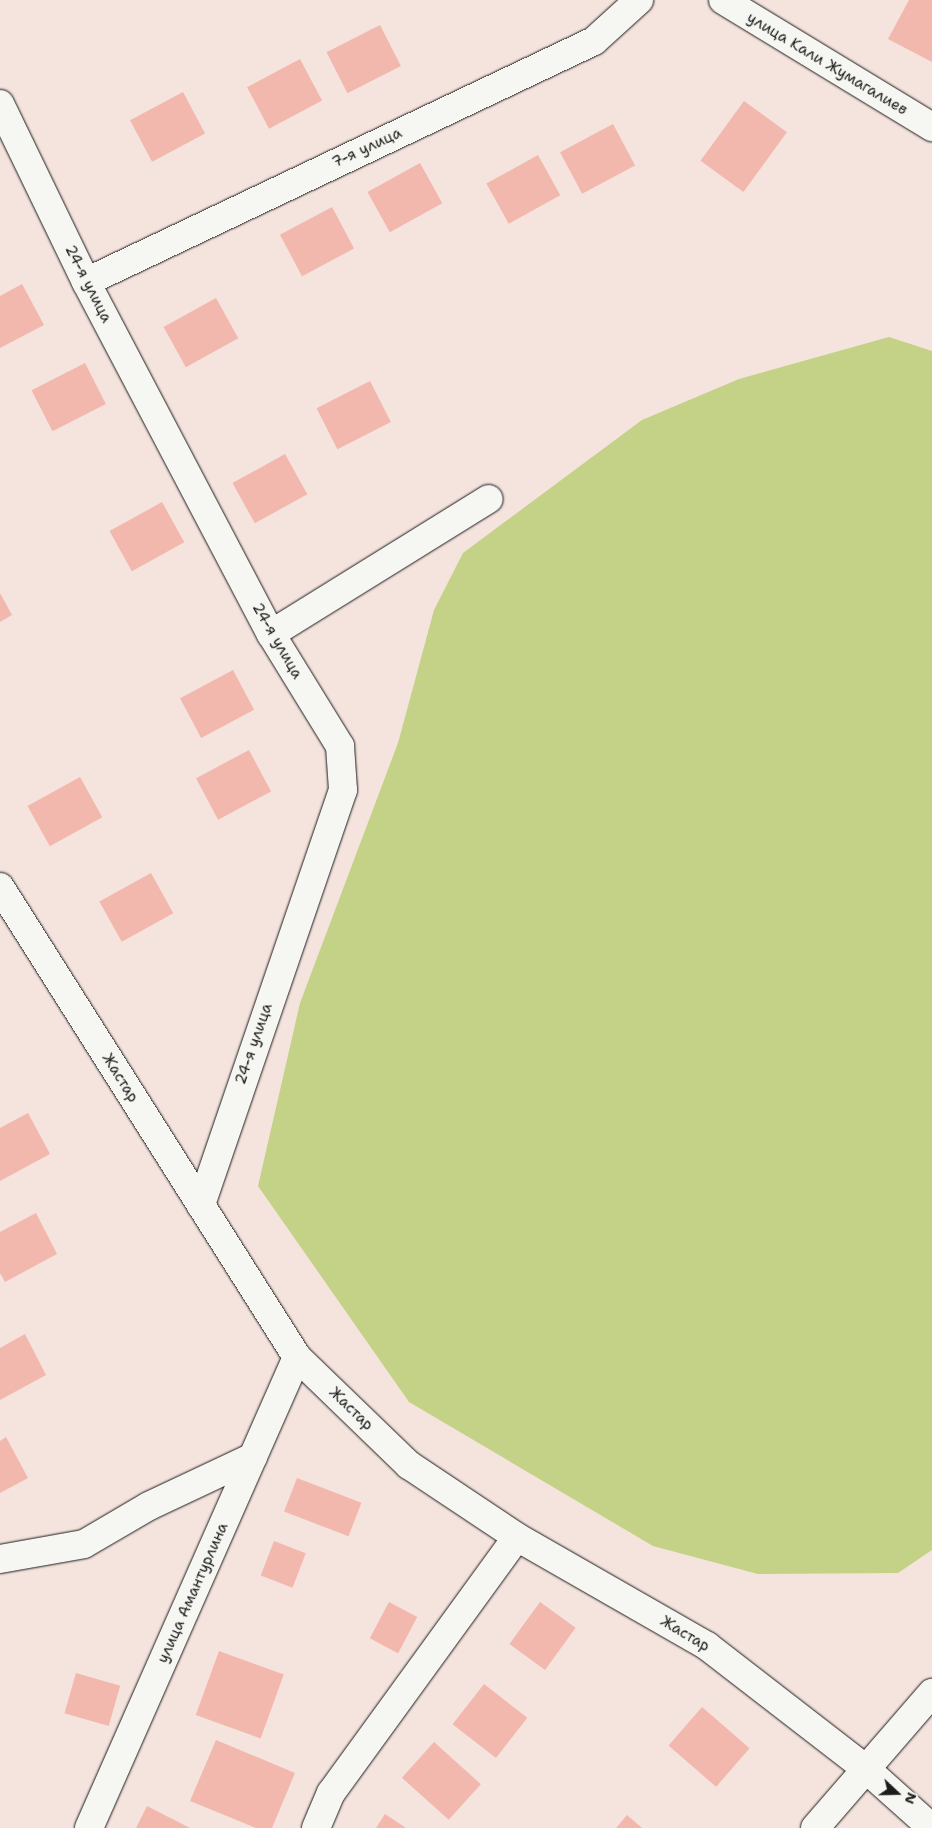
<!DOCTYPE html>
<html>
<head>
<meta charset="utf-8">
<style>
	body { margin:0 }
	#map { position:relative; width:932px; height:1828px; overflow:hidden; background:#f5e3dd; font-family:"Shantell Sans",sans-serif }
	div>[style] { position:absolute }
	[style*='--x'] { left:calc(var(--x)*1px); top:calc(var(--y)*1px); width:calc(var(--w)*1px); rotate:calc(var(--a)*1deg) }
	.green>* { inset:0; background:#c3d286 }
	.building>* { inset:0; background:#f3b8ad; transform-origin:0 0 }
	.roads { filter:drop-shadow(0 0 1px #1c1c1c) drop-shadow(0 0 1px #1c1c1c) }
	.minor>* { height:28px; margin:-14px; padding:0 14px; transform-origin:14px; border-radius:14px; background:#f6f6f2 }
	span { translate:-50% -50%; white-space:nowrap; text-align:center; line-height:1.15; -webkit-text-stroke:4px #f6f6f2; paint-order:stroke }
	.street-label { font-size:15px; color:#1c1c1c }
	.north { position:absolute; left:872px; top:1768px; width:50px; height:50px; -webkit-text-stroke:4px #f6f6f2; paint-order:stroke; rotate:111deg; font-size:14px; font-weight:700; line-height:20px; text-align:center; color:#1c1c1c }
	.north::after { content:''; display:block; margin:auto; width:18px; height:22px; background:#1c1c1c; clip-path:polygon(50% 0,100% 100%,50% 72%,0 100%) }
</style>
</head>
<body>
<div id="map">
	<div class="green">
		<div style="clip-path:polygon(889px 337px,932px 351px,932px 1550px,898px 1573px,758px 1574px,653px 1546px,409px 1402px,258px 1186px,300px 1003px,398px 743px,434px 610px,463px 553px,642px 420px,739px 379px)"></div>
	</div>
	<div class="building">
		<div style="clip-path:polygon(909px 0,932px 0,932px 62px,888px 39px)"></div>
		<div style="left:380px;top:25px;width:46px;height:60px;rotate:63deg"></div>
		<div style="left:300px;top:59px;width:47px;height:60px;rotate:62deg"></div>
		<div style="left:183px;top:92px;width:47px;height:60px;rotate:62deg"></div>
		<div style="left:744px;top:101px;width:53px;height:74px;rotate:36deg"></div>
		<div style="left:613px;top:124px;width:47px;height:60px;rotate:62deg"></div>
		<div style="left:538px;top:155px;width:46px;height:59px;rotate:61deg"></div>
		<div style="left:420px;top:163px;width:46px;height:60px;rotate:61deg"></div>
		<div style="left:332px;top:207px;width:47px;height:59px;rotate:62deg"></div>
		<div style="clip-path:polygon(22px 284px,44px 325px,0 348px,0 296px)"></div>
		<div style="left:216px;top:298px;width:46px;height:60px;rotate:61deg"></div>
		<div style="left:85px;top:363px;width:46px;height:60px;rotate:63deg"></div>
		<div style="left:370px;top:381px;width:46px;height:60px;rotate:63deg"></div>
		<div style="left:285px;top:454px;width:46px;height:60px;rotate:61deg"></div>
		<div style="left:162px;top:502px;width:46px;height:60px;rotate:61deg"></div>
		<div style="clip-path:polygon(0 593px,12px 615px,0 622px)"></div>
		<div style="left:233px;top:670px;width:45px;height:60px;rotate:62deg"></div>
		<div style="left:249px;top:750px;width:47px;height:60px;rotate:62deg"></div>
		<div style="left:80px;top:777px;width:46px;height:60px;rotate:61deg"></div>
		<div style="left:151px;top:873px;width:46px;height:59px;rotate:61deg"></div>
		<div style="clip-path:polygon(28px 1113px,50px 1154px,0 1181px,0 1128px)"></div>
		<div style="clip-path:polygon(36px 1213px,57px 1254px,5px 1282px,0 1273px,0 1232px)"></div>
		<div style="clip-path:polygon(25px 1334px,46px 1375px,0 1400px,0 1348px)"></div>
		<div style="clip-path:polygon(6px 1437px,28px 1478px,0 1493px,0 1441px)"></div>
		<div style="left:297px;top:1478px;width:69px;height:36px;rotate:21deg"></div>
		<div style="left:274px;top:1541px;width:34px;height:37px;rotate:21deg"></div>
		<div style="left:389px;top:1602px;width:32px;height:41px;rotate:28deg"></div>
		<div style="left:540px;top:1602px;width:44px;height:52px;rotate:36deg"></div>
		<div style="left:219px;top:1651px;width:69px;height:68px;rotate:20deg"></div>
		<div style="left:76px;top:1673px;width:46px;height:42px;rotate:16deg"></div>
		<div style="left:484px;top:1684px;width:55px;height:51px;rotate:38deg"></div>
		<div style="left:702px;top:1707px;width:63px;height:51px;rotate:41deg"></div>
		<div style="clip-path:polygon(216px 1740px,295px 1773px,272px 1828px,256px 1828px,190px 1801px)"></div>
		<div style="left:434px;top:1742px;width:63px;height:48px;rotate:42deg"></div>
		<div style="clip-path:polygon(147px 1806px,190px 1828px,136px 1828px)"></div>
		<div style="clip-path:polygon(385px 1814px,406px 1828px,376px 1828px)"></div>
		<div style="clip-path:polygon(627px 1815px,642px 1828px,616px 1828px)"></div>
	</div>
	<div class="roads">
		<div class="minor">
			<div style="--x:723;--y:0;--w:245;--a:31.3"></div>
			<div style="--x:0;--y:104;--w:198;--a:64.2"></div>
			<div style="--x:86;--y:282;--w:398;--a:62.3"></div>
			<div style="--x:271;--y:634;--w:132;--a:58.4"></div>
			<div style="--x:340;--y:746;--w:44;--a:86.1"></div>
			<div style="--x:343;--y:790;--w:439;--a:108.9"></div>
			<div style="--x:86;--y:282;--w:562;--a:-25.38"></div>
			<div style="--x:594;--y:41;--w:61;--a:-42.3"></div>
			<div style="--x:271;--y:634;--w:256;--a:-31.8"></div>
			<div style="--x:0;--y:887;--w:556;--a:57.71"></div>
			<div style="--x:297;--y:1357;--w:156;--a:44"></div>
			<div style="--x:409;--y:1465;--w:130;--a:33.7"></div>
			<div style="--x:517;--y:1537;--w:219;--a:29.8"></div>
			<div style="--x:707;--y:1646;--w:201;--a:37.7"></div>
			<div style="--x:866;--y:1769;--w:89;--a:41.8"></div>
			<div style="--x:0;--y:1559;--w:85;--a:-10.1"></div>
			<div style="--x:84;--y:1544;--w:75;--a:-30.3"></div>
			<div style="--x:149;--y:1506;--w:115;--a:-25.2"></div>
			<div style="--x:89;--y:1828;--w:515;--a:-66.17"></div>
			<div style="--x:316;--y:1828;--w:38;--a:-67"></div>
			<div style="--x:331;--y:1793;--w:316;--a:-54"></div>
			<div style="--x:815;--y:1828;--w:179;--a:-49.1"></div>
		</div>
	</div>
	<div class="street-label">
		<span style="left:827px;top:64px;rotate:31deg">улица Кали Жумагалиев</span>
		<span style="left:367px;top:148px;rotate:-25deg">7-я улица</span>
		<span style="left:88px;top:284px;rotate:63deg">24-я улица</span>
		<span style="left:277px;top:641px;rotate:60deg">24-я улица</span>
		<span style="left:254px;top:1044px;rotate:-71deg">24-я улица</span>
		<span style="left:120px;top:1078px;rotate:58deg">Жастар</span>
		<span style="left:351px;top:1409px;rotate:44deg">Жастар</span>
		<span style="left:193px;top:1593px;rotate:-66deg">улица Амантурлина</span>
		<span style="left:685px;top:1634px;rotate:31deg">Жастар</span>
	</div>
	<div class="north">N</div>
</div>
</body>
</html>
